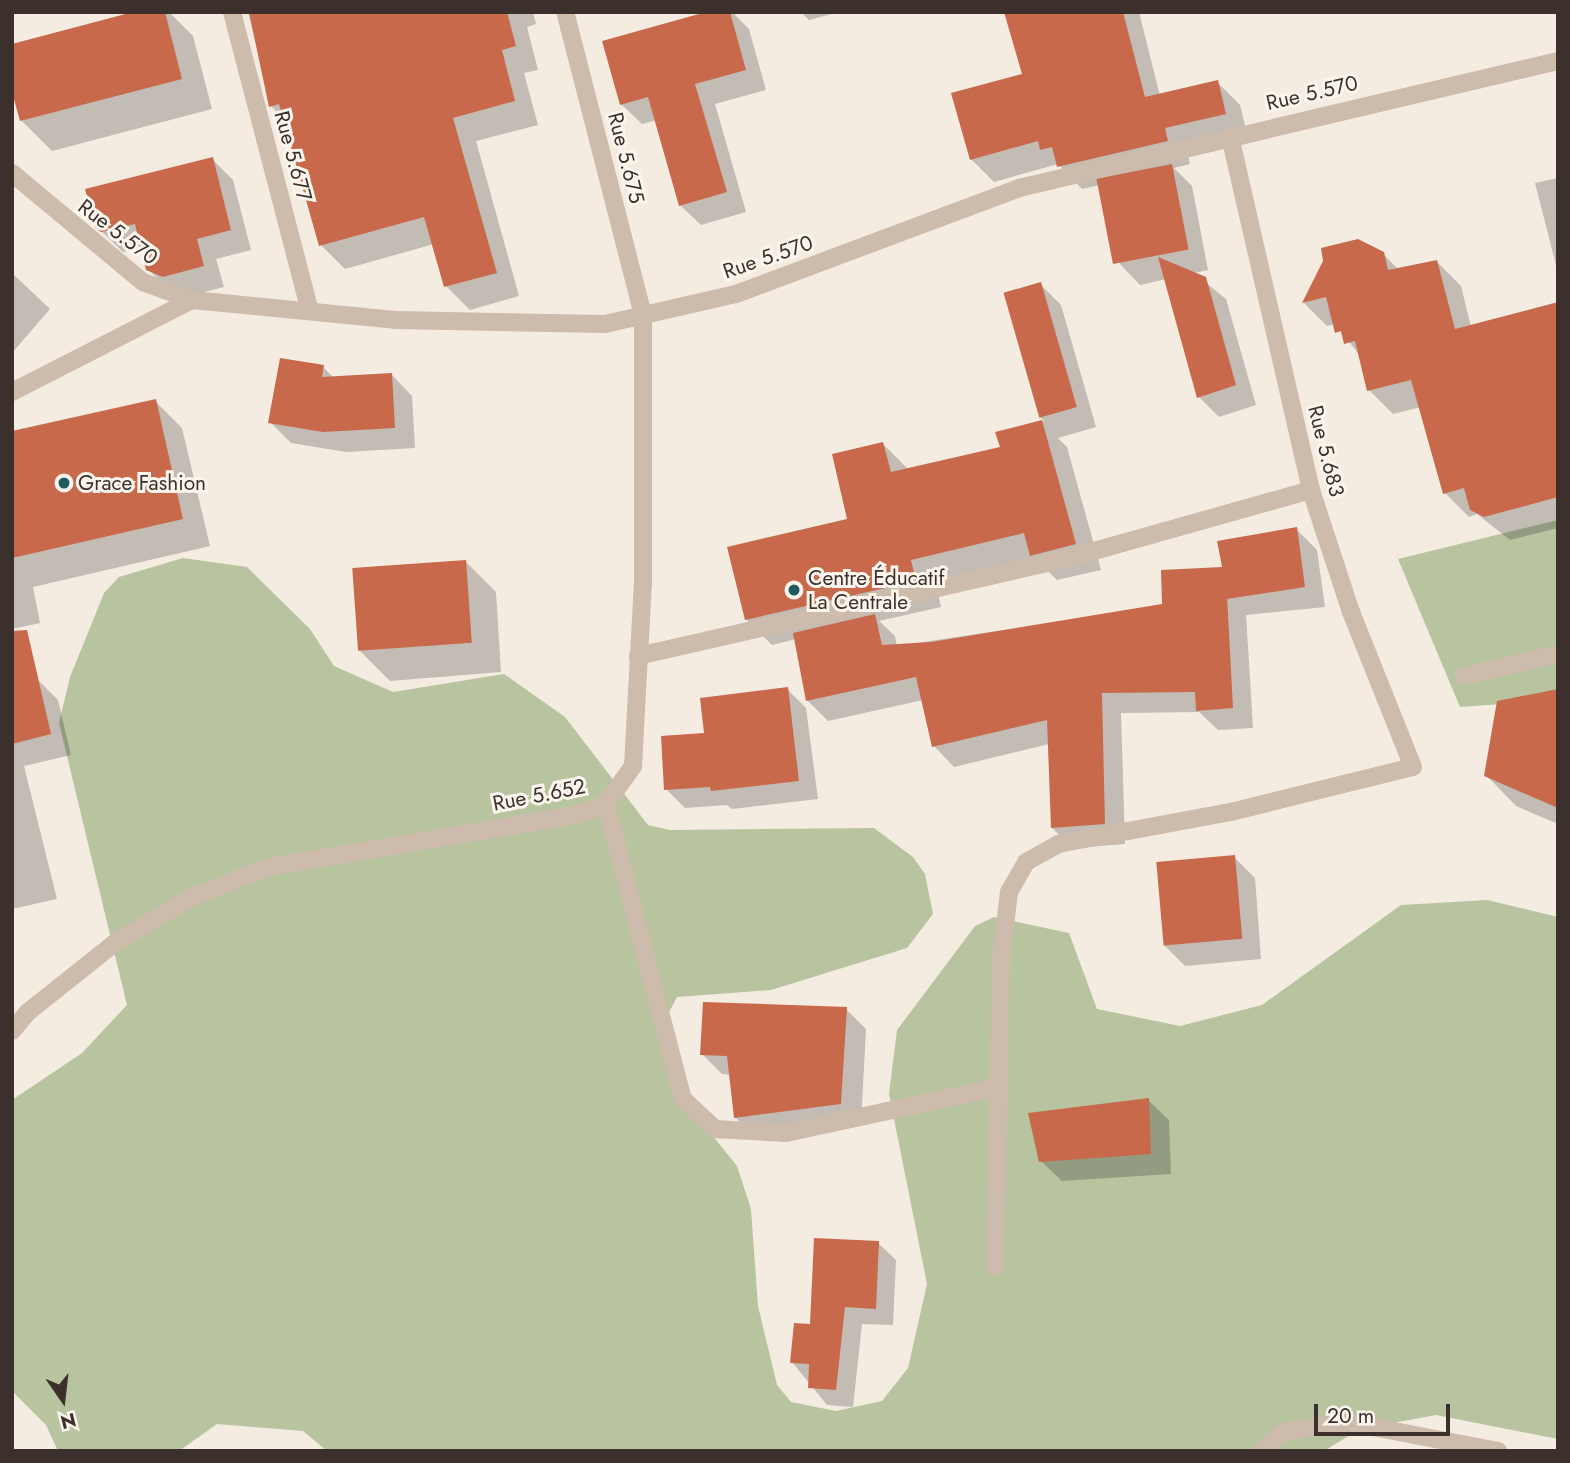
<!DOCTYPE html>
<html>
<head>
<meta charset="utf-8">
<style>
	body { margin:0 }
	#map { position:relative; width:1570px; height:1463px; overflow:hidden; background:#f4ebe1; font-family:Jost,sans-serif }
	div>[style] { position:absolute }
	[style*='--x'] { left:calc(var(--x)*1px); top:calc(var(--y)*1px); width:calc(var(--w)*1px); rotate:calc(var(--a)*1deg) }
	.green>* { inset:0; background:#b8c4a0 }
	.shadow>* { inset:0; background:#0003 }
	.building>* { inset:0; background:#c8694b; transform-origin:0 0 }
	.minor>* { height:18px; margin:-9px; padding:0 9px; transform-origin:9px; border-radius:9px; background:#cdbbac }
	.dots>* { width:19px; height:19px; translate:-50% -50%; box-sizing:border-box; border:4px solid #fbf5ee; border-radius:50% }
	span { translate:-50% -50%; white-space:nowrap; text-align:center; line-height:1.15; -webkit-text-stroke:6px #fbf5ee; paint-order:stroke }
	.street-label { font-size:21px; color:#3b302b }
	.poi-label { font-size:21px; color:#3b302b }
	.left { translate:0 -50%; text-align:left }
	.frame { position:absolute; inset:0; border:14px solid #3b302b; pointer-events:none }
	.north { position:absolute; left:28px; top:1365px; width:70px; height:70px; -webkit-text-stroke:5px #fbf5ee; paint-order:stroke; rotate:166deg; font-size:19px; font-weight:700; line-height:28px; text-align:center; color:#3b302b }
	.north::after { content:''; display:block; margin:auto; width:24px; height:32px; background:#3b302b; clip-path:polygon(50% 0,100% 100%,50% 72%,0 100%) }
	.scale { position:absolute; left:1314px; top:1404px; width:136px; height:32px; box-sizing:border-box; border:4px solid #3b302b; border-top:0; padding-left:9px; font-size:21px; line-height:24px; white-space:nowrap; color:#3b302b; -webkit-text-stroke:5px #fbf5ee; paint-order:stroke }
</style>
</head>
<body>
<div id="map">
	<div class="green">
		<div style="clip-path:polygon(1558px 520px,1558px 700px,1460px 707px,1398px 559px)"></div>
		<div style="clip-path:polygon(183px 558px,247px 567px,310px 629px,334px 666px,393px 692px,504px 674px,565px 717px,648px 825px,670px 830px,874px 828px,913px 857px,925px 874px,933px 914px,907px 948px,771px 990px,677px 997px,667px 1016px,683px 1099px,737px 1166px,751px 1209px,758px 1306px,777px 1385px,791px 1402px,836px 1411px,882px 1401px,908px 1368px,927px 1284px,889px 1094px,897px 1030px,975px 926px,994px 917px,1069px 933px,1097px 1009px,1180px 1026px,1262px 1005px,1401px 905px,1487px 900px,1558px 917px,1558px 1439px,1436px 1415px,1360px 1429px,1324px 1451px,327px 1451px,303px 1431px,217px 1424px,179px 1451px,58px 1451px,46px 1425px,12px 1391px,12px 1100px,82px 1053px,127px 1005px,59px 723px,70px 677px,104px 593px,119px 577px)"></div>
	</div>
	<div class="shadow">
		<div style="clip-path:polygon(140px 12px,169px 12px,193px 36px,212px 109px,52px 151px,22px 121px)"></div>
		<div style="clip-path:polygon(248px 12px,533px 12px,536px 24px,527px 27px,538px 70px,524px 73px,538px 125px,476px 141px,519px 296px,470px 310px,446px 286px,434px 244px,345px 269px,321px 245px,286px 121px,271px 106px)"></div>
		<div style="clip-path:polygon(713px 12px,732px 12px,749px 29px,766px 90px,715px 104px,746px 212px,701px 225px,680px 205px,657px 120px,642px 124px,621px 104px)"></div>
		<div style="clip-path:polygon(801px 12px,839px 12px,809px 20px)"></div>
		<div style="clip-path:polygon(1006px 12px,1139px 12px,1160px 96px,1217px 82px,1240px 105px,1248px 137px,1187px 151px,1190px 164px,1174px 168px,1192px 186px,1208px 270px,1194px 273px,1226px 299px,1256px 405px,1219px 417px,1199px 397px,1166px 279px,1140px 285px,1120px 264px,1100px 185px,1082px 189px,1058px 164px,994px 182px,971px 159px,1025px 75px)"></div>
		<div style="clip-path:polygon(212px 159px,233px 180px,251px 250px,216px 259px,224px 287px,185px 297px,171px 292px,150px 271px,143px 247px,123px 252px,96px 226px)"></div>
		<div style="clip-path:polygon(1558px 178px,1558px 273px,1535px 183px)"></div>
		<div style="clip-path:polygon(1383px 254px,1399px 270px,1437px 262px,1461px 286px,1471px 327px,1558px 304px,1558px 528px,1510px 540px,1477px 514px,1469px 517px,1445px 493px,1421px 407px,1393px 414px,1369px 390px,1361px 357px,1335px 324px,1327px 326px,1304px 303px,1325px 261px)"></div>
		<div style="clip-path:polygon(12px 273px,50px 309px,12px 353px)"></div>
		<div style="clip-path:polygon(1040px 284px,1061px 305px,1096px 427px,1058px 438px,1067px 447px,1101px 570px,1057px 580px,1038px 561px,936px 585px,941px 607px,879px 621px,895px 636px,897px 646px,1163px 606px,1296px 529px,1317px 550px,1325px 607px,1246px 615px,1253px 728px,1218px 730px,1199px 712px,1121px 713px,1125px 844px,1073px 848px,1052px 828px,1049px 744px,954px 767px,934px 746px,923px 700px,828px 721px,808px 701px,796px 639px,772px 645px,746px 619px,849px 520px,883px 444px,909px 470px,1002px 448px,998px 434px,1044px 421px,1040px 417px)"></div>
		<div style="clip-path:polygon(323px 367px,334px 378px,392px 375px,412px 396px,415px 448px,346px 452px,291px 443px,270px 422px)"></div>
		<div style="clip-path:polygon(155px 401px,182px 428px,210px 546px,33px 587px,40px 623px,12px 629px,12px 434px)"></div>
		<div style="clip-path:polygon(465px 561px,496px 592px,501px 672px,390px 681px,360px 651px)"></div>
		<div style="clip-path:polygon(37px 679px,58px 700px,71px 755px,24px 766px,57px 899px,12px 909px,12px 685px)"></div>
		<div style="clip-path:polygon(787px 689px,806px 708px,818px 799px,732px 809px,727px 805px,685px 808px,666px 789px,706px 735px)"></div>
		<div style="clip-path:polygon(1558px 691px,1558px 824px,1516px 806px,1486px 775px)"></div>
		<div style="clip-path:polygon(1234px 857px,1255px 878px,1261px 959px,1185px 966px,1164px 945px)"></div>
		<div style="clip-path:polygon(846px 1009px,866px 1029px,861px 1124px,756px 1137px,735px 1117px,731px 1075px,722px 1074px,702px 1054px)"></div>
		<div style="clip-path:polygon(1148px 1100px,1169px 1120px,1171px 1174px,1062px 1181px,1041px 1161px)"></div>
		<div style="clip-path:polygon(878px 1243px,896px 1260px,893px 1325px,862px 1324px,853px 1407px,827px 1405px,792px 1362px,812px 1326px)"></div>
	</div>
	<div class="building">
		<div style="clip-path:polygon(133px 12px,165px 12px,182px 79px,20px 121px,12px 92px,12px 44px)"></div>
		<div style="clip-path:polygon(249px 12px,507px 12px,516px 46px,502px 50px,515px 101px,453px 118px,497px 273px,444px 287px,424px 217px,319px 246px,279px 104px,269px 107px)"></div>
		<div style="clip-path:polygon(706px 12px,730px 12px,746px 70px,695px 84px,727px 192px,679px 206px,648px 97px,620px 105px,602px 41px)"></div>
		<div style="clip-path:polygon(1004px 12px,1123px 12px,1145px 97px,1218px 80px,1226px 114px,1165px 128px,1168px 141px,1057px 167px,1052px 147px,1040px 150px,1038px 141px,970px 160px,951px 93px,1022px 74px)"></div>
		<div style="clip-path:polygon(213px 157px,231px 230px,197px 239px,204px 266px,163px 277px,146px 270px,135px 224px,101px 232px,95px 227px,85px 189px)"></div>
		<div style="left:1172px;top:164px;width:87px;height:77px;rotate:79deg"></div>
		<div style="clip-path:polygon(1358px 239px,1384px 252px,1388px 270px,1437px 260px,1455px 329px,1558px 302px,1558px 497px,1484px 517px,1470px 510px,1464px 488px,1443px 494px,1411px 380px,1367px 391px,1355px 341px,1344px 344px,1341px 331px,1335px 333px,1326px 297px,1302px 303px,1323px 261px,1321px 248px)"></div>
		<div style="clip-path:polygon(1158px 257px,1206px 277px,1236px 385px,1197px 398px)"></div>
		<div style="left:1041px;top:282px;width:130px;height:39px;rotate:74deg"></div>
		<div style="clip-path:polygon(280px 358px,324px 365px,322px 377px,392px 373px,395px 428px,323px 432px,268px 423px)"></div>
		<div style="clip-path:polygon(156px 399px,183px 519px,12px 558px,12px 431px)"></div>
		<div style="clip-path:polygon(1042px 420px,1076px 544px,1030px 556px,1024px 533px,911px 560px,916px 581px,745px 620px,727px 547px,847px 519px,832px 454px,883px 442px,891px 472px,1000px 447px,995px 432px)"></div>
		<div style="clip-path:polygon(1297px 527px,1305px 587px,1227px 599px,1227px 595px,1233px 708px,1196px 711px,1195px 692px,1102px 693px,1105px 824px,1051px 828px,1047px 720px,932px 747px,916px 677px,806px 701px,793px 633px,875px 614px,882px 645px,931px 642px,1162px 604px,1161px 570px,1222px 567px,1217px 541px)"></div>
		<div style="left:466px;top:560px;width:83px;height:114px;rotate:86deg"></div>
		<div style="clip-path:polygon(27px 630px,51px 734px,12px 744px,12px 631px)"></div>
		<div style="clip-path:polygon(788px 687px,799px 781px,711px 791px,710px 787px,664px 790px,661px 736px,704px 733px,700px 698px)"></div>
		<div style="clip-path:polygon(1558px 689px,1558px 808px,1484px 776px,1497px 701px)"></div>
		<div style="left:1235px;top:855px;width:84px;height:79px;rotate:85deg"></div>
		<div style="clip-path:polygon(703px 1002px,847px 1007px,841px 1104px,734px 1118px,727px 1056px,700px 1055px)"></div>
		<div style="clip-path:polygon(1149px 1098px,1151px 1154px,1039px 1162px,1028px 1113px)"></div>
		<div style="clip-path:polygon(814px 1238px,879px 1241px,876px 1309px,845px 1307px,836px 1390px,808px 1388px,809px 1364px,790px 1363px,794px 1323px,810px 1324px)"></div>
	</div>
	<div class="minor">
		<div style="--x:232;--y:12;--w:309;--a:75.4"></div>
		<div style="--x:12;--y:173;--w:170;--a:39.8"></div>
		<div style="--x:143;--y:282;--w:52;--a:20.2"></div>
		<div style="--x:192;--y:300;--w:204;--a:5.6"></div>
		<div style="--x:395;--y:320;--w:210;--a:1.1"></div>
		<div style="--x:605;--y:324;--w:134;--a:-12.9"></div>
		<div style="--x:736;--y:294;--w:302;--a:-20.5"></div>
		<div style="--x:1019;--y:188;--w:554;--a:-13.26"></div>
		<div style="--x:12;--y:392;--w:202;--a:-27.1"></div>
		<div style="--x:638;--y:656;--w:435;--a:-12.8"></div>
		<div style="--x:1062;--y:560;--w:259;--a:-15.7"></div>
		<div style="--x:1464;--y:676;--w:97;--a:-13.2"></div>
		<div style="--x:606;--y:804;--w:305;--a:75.4"></div>
		<div style="--x:683;--y:1099;--w:44;--a:43.2"></div>
		<div style="--x:715;--y:1129;--w:71;--a:3.2"></div>
		<div style="--x:786;--y:1133;--w:217;--a:-12.2"></div>
		<div style="--x:12;--y:1031;--w:25;--a:-50"></div>
		<div style="--x:28;--y:1012;--w:112;--a:-38.5"></div>
		<div style="--x:116;--y:942;--w:86;--a:-30.7"></div>
		<div style="--x:190;--y:898;--w:84;--a:-21.7"></div>
		<div style="--x:268;--y:867;--w:312;--a:-9.6"></div>
		<div style="--x:576;--y:815;--w:32;--a:-20"></div>
		<div style="--x:606;--y:804;--w:47;--a:-54.6"></div>
		<div style="--x:633;--y:766;--w:183;--a:-86.9"></div>
		<div style="--x:643;--y:583;--w:268;--a:-90"></div>
		<div style="--x:643;--y:315;--w:313;--a:-104.4"></div>
		<div style="--x:995;--y:1267;--w:309;--a:-88.9"></div>
		<div style="--x:1001;--y:958;--w:66;--a:-83.1"></div>
		<div style="--x:1009;--y:892;--w:34;--a:-60"></div>
		<div style="--x:1026;--y:862;--w:37;--a:-29"></div>
		<div style="--x:1058;--y:844;--w:176;--a:-10.5"></div>
		<div style="--x:1231;--y:812;--w:187;--a:-13.9"></div>
		<div style="--x:1413;--y:767;--w:167;--a:-111.8"></div>
		<div style="--x:1351;--y:612;--w:128;--a:-108.2"></div>
		<div style="--x:1311;--y:490;--w:363;--a:-102.9"></div>
		<div style="--x:1262;--y:1451;--w:29;--a:-41"></div>
		<div style="--x:1284;--y:1432;--w:64;--a:-9"></div>
		<div style="--x:1347;--y:1422;--w:154;--a:10.9"></div>
	</div>
	<div class="dots">
		<div style="left:64px;top:483px;background:#1f5a5e"></div>
		<div style="left:794px;top:590px;background:#1f5a5e"></div>
	</div>
	<div class="street-label">
		<span style="left:1312px;top:93px;rotate:-13deg">Rue 5.570</span>
		<span style="left:293px;top:156px;rotate:75deg">Rue 5.677</span>
		<span style="left:626px;top:158px;rotate:76deg">Rue 5.675</span>
		<span style="left:118px;top:232px;rotate:37deg">Rue 5.570</span>
		<span style="left:768px;top:257px;rotate:-19deg">Rue 5.570</span>
		<span style="left:1326px;top:451px;rotate:76deg">Rue 5.683</span>
		<span style="left:539px;top:795px;rotate:-11deg">Rue 5.652</span>
	</div>
	<div class="poi-label">
		<span class="left" style="left:78px;top:483px">Grace Fashion</span>
		<span class="left" style="left:808px;top:590px">Centre Éducatif<br>La Centrale</span>
	</div>
	<div class="frame"></div>
	<div class="north">N</div>
	<div class="scale">20 m</div>
</div>
</body>
</html>
